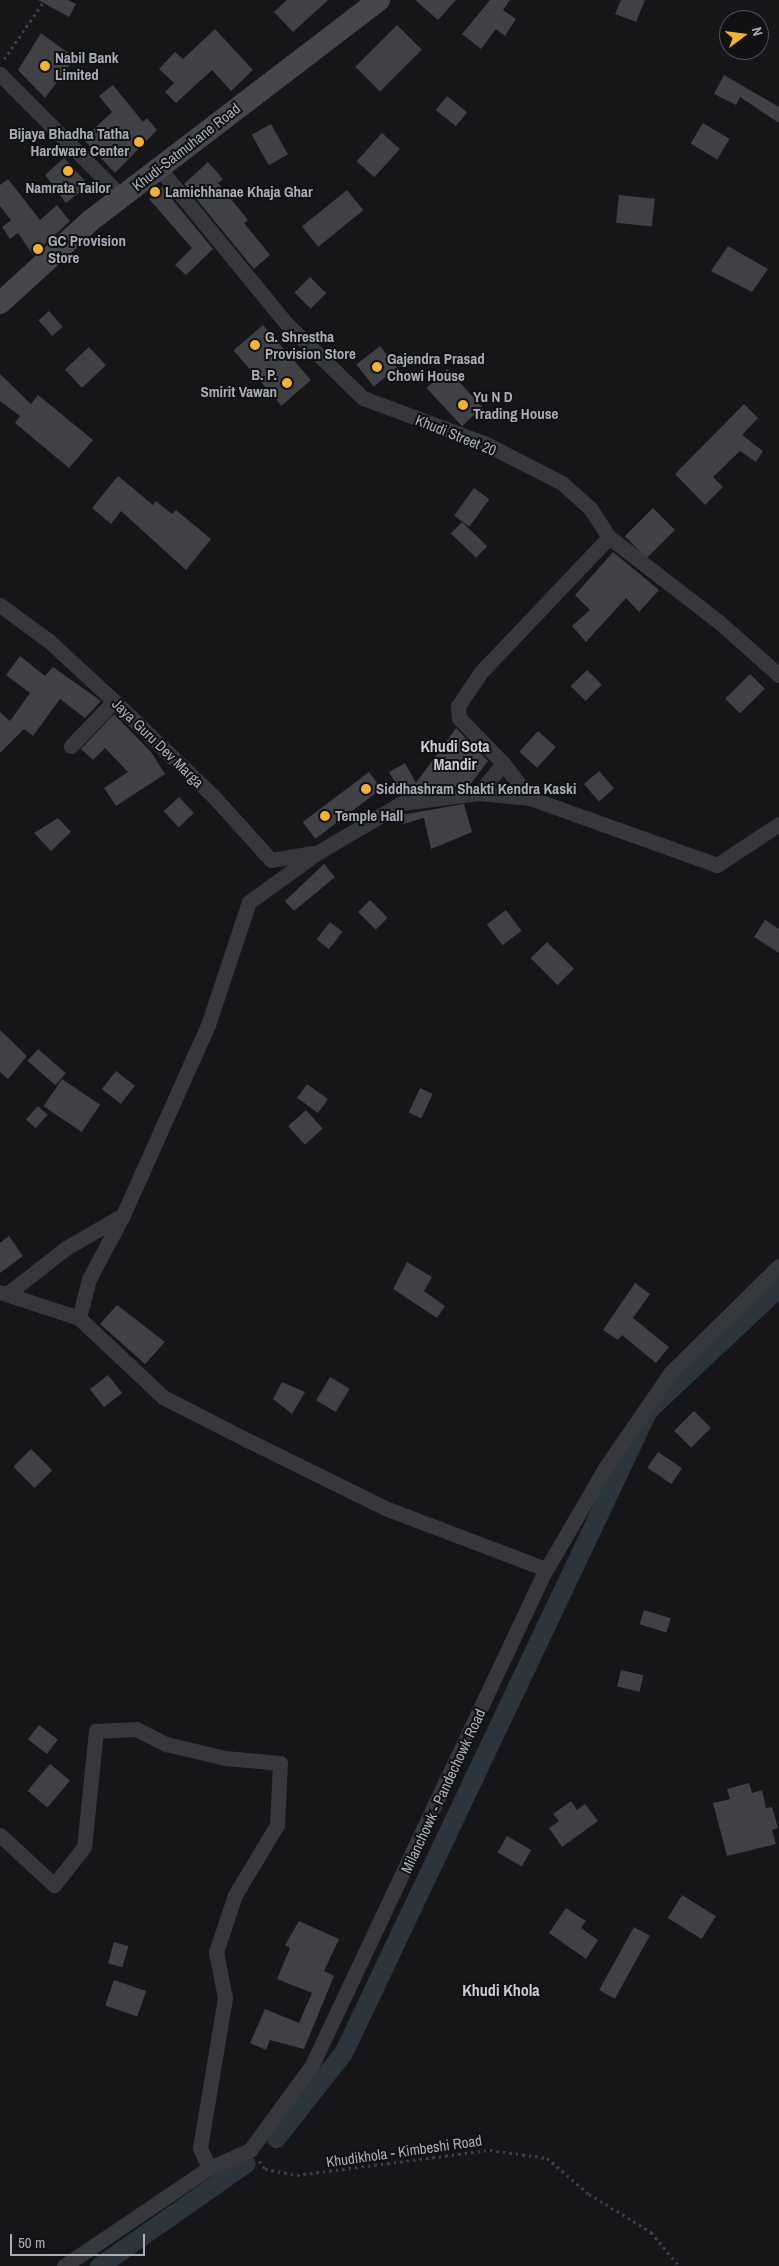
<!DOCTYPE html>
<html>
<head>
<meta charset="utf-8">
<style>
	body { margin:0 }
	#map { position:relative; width:779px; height:2266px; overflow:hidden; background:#161618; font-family:"Archivo Narrow",sans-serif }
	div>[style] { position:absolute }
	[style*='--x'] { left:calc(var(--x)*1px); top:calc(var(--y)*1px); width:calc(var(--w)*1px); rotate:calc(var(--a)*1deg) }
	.canal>* { height:19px; margin:-9.5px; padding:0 9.5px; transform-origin:9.5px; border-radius:9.5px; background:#2c353c }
	.building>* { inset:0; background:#404145; transform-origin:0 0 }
	.path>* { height:3px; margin-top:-1.5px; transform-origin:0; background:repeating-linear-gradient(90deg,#3d3f44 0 2.5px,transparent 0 6.5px) }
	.minor>* { height:15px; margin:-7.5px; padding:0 7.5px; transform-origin:7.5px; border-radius:7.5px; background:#37383d }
	.secondary>* { height:22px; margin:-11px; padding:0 11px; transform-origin:11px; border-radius:11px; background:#45474d }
	.dots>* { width:14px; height:14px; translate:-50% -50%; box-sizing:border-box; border:2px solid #111113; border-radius:50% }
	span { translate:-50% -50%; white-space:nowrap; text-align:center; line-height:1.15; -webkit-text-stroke:4px #111113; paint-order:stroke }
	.poi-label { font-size:15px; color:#a8adb8; font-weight:700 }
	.left { translate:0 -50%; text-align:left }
	.right { translate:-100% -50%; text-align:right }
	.street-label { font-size:15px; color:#a8adb8 }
	.neighbourhood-label { font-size:16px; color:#c9ccd4; font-weight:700 }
	.north { position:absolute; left:719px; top:10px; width:50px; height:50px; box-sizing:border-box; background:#111113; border:1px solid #4d4f55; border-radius:50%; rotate:75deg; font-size:14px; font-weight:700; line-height:20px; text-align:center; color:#a8adb8 }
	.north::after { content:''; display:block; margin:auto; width:18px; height:22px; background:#f2b134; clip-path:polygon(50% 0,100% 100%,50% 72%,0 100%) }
	.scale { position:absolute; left:10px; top:2234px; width:135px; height:22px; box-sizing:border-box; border:2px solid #a8adb8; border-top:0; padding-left:6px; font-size:15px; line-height:18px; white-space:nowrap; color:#a8adb8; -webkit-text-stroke:4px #111113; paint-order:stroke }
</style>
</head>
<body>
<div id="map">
	<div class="canal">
		<div style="--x:276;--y:2138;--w:108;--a:-51.8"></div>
		<div style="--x:343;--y:2053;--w:712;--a:-64.62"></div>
		<div style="--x:648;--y:1410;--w:180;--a:-43.2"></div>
		<div style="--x:99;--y:2266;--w:179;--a:-35"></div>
	</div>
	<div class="building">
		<div style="clip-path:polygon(38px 0,68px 0,76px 4px,69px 17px)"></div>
		<div style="clip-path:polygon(287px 0,328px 0,293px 32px,274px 12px)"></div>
		<div style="clip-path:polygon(415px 0,456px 0,438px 20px)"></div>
		<div style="clip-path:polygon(490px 0,510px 0,503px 10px,516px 19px,505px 36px,496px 29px,481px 49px,462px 34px)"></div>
		<div style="clip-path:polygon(621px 0,645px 0,636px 22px,615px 14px)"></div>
		<div style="left:397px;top:25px;width:35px;height:59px;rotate:45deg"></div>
		<div style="clip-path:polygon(215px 29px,253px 70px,231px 91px,212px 70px,176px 103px,165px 92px,174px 83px,159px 69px,175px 52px,183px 59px)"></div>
		<div style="clip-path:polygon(41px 33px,75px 58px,45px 98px,18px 70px)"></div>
		<div style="clip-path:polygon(724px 75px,779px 107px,779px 123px,740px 97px,736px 105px,714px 94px)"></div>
		<div style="clip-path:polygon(113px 85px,143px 122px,147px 118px,157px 130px,115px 173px,83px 139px,112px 112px,99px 96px)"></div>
		<div style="left:447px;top:96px;width:26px;height:18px;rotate:39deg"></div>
		<div style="left:703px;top:123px;width:31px;height:24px;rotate:31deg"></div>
		<div style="left:271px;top:124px;width:35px;height:22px;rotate:61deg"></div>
		<div style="left:382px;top:133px;width:24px;height:38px;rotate:42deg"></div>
		<div style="clip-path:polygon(64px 158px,89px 185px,66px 203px,45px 175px)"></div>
		<div style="clip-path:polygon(208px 162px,223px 179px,218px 183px,248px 220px,244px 223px,270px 255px,254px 269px,184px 184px)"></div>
		<div style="clip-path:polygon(8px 179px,40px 220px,57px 205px,70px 221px,33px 255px,18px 233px,10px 239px,2px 227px,11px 220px,0 206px,0 185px)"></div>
		<div style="clip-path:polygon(162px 187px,213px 249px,186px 275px,175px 265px,192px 248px,149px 199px)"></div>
		<div style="left:347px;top:190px;width:26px;height:58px;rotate:51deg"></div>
		<div style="left:619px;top:195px;width:36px;height:28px;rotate:6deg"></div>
		<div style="clip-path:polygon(728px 246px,768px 269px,752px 292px,711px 271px)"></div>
		<div style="left:310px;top:277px;width:23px;height:22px;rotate:45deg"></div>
		<div style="left:49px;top:311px;width:21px;height:14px;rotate:49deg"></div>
		<div style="left:263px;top:325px;width:73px;height:39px;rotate:49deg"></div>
		<div style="left:380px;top:346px;width:28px;height:30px;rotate:52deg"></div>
		<div style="left:89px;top:347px;width:25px;height:33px;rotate:47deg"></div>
		<div style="left:447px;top:369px;width:52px;height:28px;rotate:47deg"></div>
		<div style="clip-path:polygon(0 374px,31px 404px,38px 395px,93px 440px,69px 468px,15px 423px,20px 416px,0 401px)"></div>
		<div style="clip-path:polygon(744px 404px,758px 418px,742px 435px,763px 451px,756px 462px,740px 451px,713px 477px,723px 487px,705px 505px,675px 474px)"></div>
		<div style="clip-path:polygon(118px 476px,153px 505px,156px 501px,172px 514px,176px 510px,211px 539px,186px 570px,121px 511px,111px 524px,92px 508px)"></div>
		<div style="left:474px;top:488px;width:19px;height:34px;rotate:36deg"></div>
		<div style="left:653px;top:508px;width:31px;height:40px;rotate:45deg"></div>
		<div style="left:462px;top:522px;width:35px;height:16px;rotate:44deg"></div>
		<div style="clip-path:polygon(613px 552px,659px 590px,639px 612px,626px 598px,586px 642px,572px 626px,590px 610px,575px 595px)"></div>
		<div style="clip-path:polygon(20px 656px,45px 676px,53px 667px,101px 701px,85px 718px,60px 699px,33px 736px,24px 729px,0 753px,0 712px,10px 721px,30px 693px,6px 675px)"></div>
		<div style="left:587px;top:670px;width:21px;height:23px;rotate:45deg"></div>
		<div style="left:750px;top:674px;width:21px;height:35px;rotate:45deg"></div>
		<div style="clip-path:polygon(114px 714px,151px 752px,165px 774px,116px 806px,104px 788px,128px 772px,105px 748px,93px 760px,81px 749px)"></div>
		<div style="clip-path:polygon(456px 728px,488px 761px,470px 785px,402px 794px,389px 772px,405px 763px,416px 783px)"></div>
		<div style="left:538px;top:731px;width:24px;height:28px;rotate:42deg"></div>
		<div style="left:599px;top:771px;width:23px;height:20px;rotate:49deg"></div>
		<div style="left:369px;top:772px;width:21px;height:83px;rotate:53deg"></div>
		<div style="left:179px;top:797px;width:22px;height:21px;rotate:47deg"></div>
		<div style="clip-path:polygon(464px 804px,472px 832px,431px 849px,424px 818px,403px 824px,400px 815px)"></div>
		<div style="clip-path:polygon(58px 818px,71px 832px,51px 851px,34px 833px)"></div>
		<div style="clip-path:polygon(324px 864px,335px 877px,294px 911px,285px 901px)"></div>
		<div style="left:370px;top:900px;width:25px;height:17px;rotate:45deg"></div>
		<div style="left:506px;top:910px;width:26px;height:24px;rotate:53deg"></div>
		<div style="clip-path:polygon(765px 920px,779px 929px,779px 953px,754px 937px)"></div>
		<div style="left:330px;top:922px;width:16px;height:22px;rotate:38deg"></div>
		<div style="left:547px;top:942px;width:38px;height:23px;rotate:45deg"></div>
		<div style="clip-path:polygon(0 1030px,27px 1056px,8px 1079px,0 1072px)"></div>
		<div style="left:38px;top:1049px;width:37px;height:16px;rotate:41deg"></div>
		<div style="left:116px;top:1071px;width:24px;height:23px;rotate:38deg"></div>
		<div style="left:62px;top:1079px;width:46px;height:33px;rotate:34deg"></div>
		<div style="left:307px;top:1084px;width:26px;height:17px;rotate:36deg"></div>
		<div style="left:420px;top:1088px;width:14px;height:27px;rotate:25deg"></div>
		<div style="left:38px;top:1106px;width:13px;height:18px;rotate:42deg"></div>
		<div style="left:306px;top:1110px;width:25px;height:24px;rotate:48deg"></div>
		<div style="clip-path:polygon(9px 1236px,23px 1256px,0 1273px,0 1243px)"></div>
		<div style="clip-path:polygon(407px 1262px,432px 1277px,424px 1291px,445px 1306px,437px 1318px,393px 1289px)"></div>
		<div style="clip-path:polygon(635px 1283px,650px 1294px,633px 1318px,669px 1347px,656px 1363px,622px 1335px,618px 1340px,603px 1330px)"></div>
		<div style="clip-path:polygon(117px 1305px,165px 1342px,145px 1364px,100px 1324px)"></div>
		<div style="left:108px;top:1375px;width:23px;height:23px;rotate:52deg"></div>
		<div style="left:330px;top:1377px;width:23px;height:27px;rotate:31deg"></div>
		<div style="clip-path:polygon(282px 1382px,305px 1392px,292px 1414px,273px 1399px)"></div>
		<div style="left:694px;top:1411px;width:24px;height:28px;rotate:45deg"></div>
		<div style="left:31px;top:1449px;width:30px;height:25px;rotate:45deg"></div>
		<div style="left:658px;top:1452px;width:29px;height:19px;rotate:34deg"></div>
		<div style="left:644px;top:1610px;width:28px;height:15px;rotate:17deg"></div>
		<div style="left:621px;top:1670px;width:23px;height:17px;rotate:13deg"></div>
		<div style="left:39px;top:1725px;width:24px;height:18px;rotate:38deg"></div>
		<div style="left:50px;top:1764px;width:26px;height:35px;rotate:40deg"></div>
		<div style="clip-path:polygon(749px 1783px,752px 1793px,762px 1790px,766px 1808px,772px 1807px,778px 1828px,772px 1830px,776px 1844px,727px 1856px,713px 1803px,730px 1799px,727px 1789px)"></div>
		<div style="clip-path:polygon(571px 1801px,577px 1810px,585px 1804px,598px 1821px,562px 1847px,549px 1828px,559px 1821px,553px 1814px)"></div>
		<div style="left:507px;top:1836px;width:28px;height:19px;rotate:30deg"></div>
		<div style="left:682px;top:1895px;width:40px;height:27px;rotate:32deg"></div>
		<div style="clip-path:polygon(566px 1908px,586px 1921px,581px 1928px,598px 1940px,586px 1959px,549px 1933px)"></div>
		<div style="clip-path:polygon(299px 1921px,339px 1939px,324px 1971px,334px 1976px,304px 2049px,270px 2040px,266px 2050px,250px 2043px,265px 2009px,299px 2023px,312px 1993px,277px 1979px,290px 1948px,285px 1945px)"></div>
		<div style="left:634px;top:1927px;width:18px;height:72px;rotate:29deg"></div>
		<div style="left:114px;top:1942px;width:15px;height:22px;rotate:16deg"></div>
		<div style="left:114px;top:1980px;width:34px;height:27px;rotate:19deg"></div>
	</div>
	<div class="path">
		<div style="--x:4;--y:59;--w:72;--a:-55.2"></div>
		<div style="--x:259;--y:2161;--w:10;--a:53"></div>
		<div style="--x:265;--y:2169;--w:33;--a:11"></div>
		<div style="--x:297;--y:2175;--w:195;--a:-7.4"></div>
		<div style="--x:490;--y:2150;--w:58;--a:8"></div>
		<div style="--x:547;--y:2158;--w:55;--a:40.6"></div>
		<div style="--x:589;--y:2194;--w:73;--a:31.5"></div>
		<div style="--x:651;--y:2232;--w:44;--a:50.5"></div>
	</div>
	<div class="minor">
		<div style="--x:0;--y:74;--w:173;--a:45.2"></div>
		<div style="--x:159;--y:168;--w:199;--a:50.7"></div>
		<div style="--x:285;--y:322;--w:109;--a:44.3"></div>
		<div style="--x:363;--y:398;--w:129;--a:20.4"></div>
		<div style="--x:484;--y:443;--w:88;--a:27.1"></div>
		<div style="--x:562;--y:483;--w:38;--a:42"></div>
		<div style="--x:590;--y:508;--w:35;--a:57"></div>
		<div style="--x:609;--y:537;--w:139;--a:37.7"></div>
		<div style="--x:719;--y:622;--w:80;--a:41.5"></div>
		<div style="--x:0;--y:605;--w:61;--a:36.3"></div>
		<div style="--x:49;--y:641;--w:88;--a:42.7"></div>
		<div style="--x:114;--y:701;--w:139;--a:43.8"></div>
		<div style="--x:214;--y:797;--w:85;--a:47.9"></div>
		<div style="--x:271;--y:860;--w:43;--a:-9.5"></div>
		<div style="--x:71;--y:746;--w:62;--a:-46.3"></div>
		<div style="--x:503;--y:763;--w:44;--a:52.4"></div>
		<div style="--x:479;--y:793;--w:38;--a:-51"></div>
		<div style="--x:503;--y:763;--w:63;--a:-134.4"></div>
		<div style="--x:459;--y:718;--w:12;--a:-95"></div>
		<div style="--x:458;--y:706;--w:40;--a:-56"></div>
		<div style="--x:480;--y:673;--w:187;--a:-46.5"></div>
		<div style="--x:0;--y:1292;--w:83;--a:18.2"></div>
		<div style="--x:79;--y:1318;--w:115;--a:43.2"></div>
		<div style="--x:163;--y:1397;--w:94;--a:27.1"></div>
		<div style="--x:247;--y:1440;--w:154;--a:26.2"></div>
		<div style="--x:385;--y:1508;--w:172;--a:20.8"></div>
		<div style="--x:7;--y:1294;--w:75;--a:-37.9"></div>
		<div style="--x:66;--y:1248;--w:66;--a:-30.1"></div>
		<div style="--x:79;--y:1318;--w:40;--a:-75.6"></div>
		<div style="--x:89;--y:1279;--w:72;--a:-62"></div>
		<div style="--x:123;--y:1215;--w:208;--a:-65.9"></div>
		<div style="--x:208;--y:1025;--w:130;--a:-71.6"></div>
		<div style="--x:249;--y:902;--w:84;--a:-35.8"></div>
		<div style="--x:317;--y:853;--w:99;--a:-30.5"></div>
		<div style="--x:402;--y:803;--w:78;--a:-7.4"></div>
		<div style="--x:479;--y:793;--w:51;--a:5.6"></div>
		<div style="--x:530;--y:798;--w:199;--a:19.7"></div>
		<div style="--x:717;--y:865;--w:74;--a:-33.5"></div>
		<div style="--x:0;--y:1835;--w:74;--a:42.8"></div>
		<div style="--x:54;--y:1885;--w:48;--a:-51.7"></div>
		<div style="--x:84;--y:1847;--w:117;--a:-84.1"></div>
		<div style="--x:96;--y:1731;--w:40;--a:-2.9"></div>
		<div style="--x:136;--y:1729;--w:34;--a:27"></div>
		<div style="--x:166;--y:1744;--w:61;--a:13.3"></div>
		<div style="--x:225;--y:1758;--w:55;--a:5.2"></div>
		<div style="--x:280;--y:1763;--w:62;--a:92.8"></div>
		<div style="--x:277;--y:1825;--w:82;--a:121"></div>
		<div style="--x:235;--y:1895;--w:60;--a:108.4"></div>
		<div style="--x:216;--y:1952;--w:47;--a:78.9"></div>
		<div style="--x:225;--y:1998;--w:152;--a:99.5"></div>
		<div style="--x:200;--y:2148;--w:22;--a:66"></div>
		<div style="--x:64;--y:2266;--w:175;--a:-34.1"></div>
		<div style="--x:209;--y:2168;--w:45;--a:-23.7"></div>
		<div style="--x:250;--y:2150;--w:105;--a:-53.9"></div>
		<div style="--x:312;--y:2065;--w:542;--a:-64.76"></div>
		<div style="--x:543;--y:1575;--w:124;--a:-59.9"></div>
		<div style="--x:605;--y:1468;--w:116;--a:-55.5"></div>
		<div style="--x:671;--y:1372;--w:151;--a:-44.5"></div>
	</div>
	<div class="secondary">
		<div style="--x:0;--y:303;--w:122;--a:-42.3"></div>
		<div style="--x:90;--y:221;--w:364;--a:-37.4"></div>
	</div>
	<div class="dots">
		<div style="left:45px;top:66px;background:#f2b134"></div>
		<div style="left:139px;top:142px;background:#f2b134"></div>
		<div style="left:68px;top:171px;background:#f2b134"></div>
		<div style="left:155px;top:192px;background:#f2b134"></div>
		<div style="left:38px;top:249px;background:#f2b134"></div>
		<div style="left:255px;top:345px;background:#f2b134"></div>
		<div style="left:377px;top:367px;background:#f2b134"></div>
		<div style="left:287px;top:383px;background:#f2b134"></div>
		<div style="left:463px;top:405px;background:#f2b134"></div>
		<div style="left:366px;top:789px;background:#f2b134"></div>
		<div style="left:325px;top:816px;background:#f2b134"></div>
	</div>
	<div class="poi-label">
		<span class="left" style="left:55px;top:66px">Nabil Bank<br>Limited</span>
		<span class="right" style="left:129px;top:142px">Bijaya Bhadha Tatha<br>Hardware Center</span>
		<span style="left:68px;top:188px">Namrata Tailor</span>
		<span class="left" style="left:165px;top:192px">Lamichhanae Khaja Ghar</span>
		<span class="left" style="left:48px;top:249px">GC Provision<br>Store</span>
		<span class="left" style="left:265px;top:345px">G. Shrestha<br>Provision Store</span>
		<span class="left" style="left:387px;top:367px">Gajendra Prasad<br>Chowi House</span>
		<span class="right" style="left:277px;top:383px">B. P.<br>Smirit Vawan</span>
		<span class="left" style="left:473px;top:405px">Yu N D<br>Trading House</span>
		<span class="left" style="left:376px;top:789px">Siddhashram Shakti Kendra Kaski</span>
		<span class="left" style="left:335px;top:816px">Temple Hall</span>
	</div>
	<div class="street-label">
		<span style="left:186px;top:147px;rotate:-38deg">Khudi-Satmuhane Road</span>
		<span style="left:456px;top:435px;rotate:22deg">Khudi Street 20</span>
		<span style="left:158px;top:743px;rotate:44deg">Jaya Guru Dev Marga</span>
		<span style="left:443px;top:1791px;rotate:-65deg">Milanchowk - Pandechowk Road</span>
		<span style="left:404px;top:2151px;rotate:-8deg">Khudikhola - Kimbeshi Road</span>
	</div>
	<div class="neighbourhood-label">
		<span style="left:455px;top:755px">Khudi Sota<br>Mandir</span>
		<span style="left:501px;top:1990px">Khudi Khola</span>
	</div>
	<div class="north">N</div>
	<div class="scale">50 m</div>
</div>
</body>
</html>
